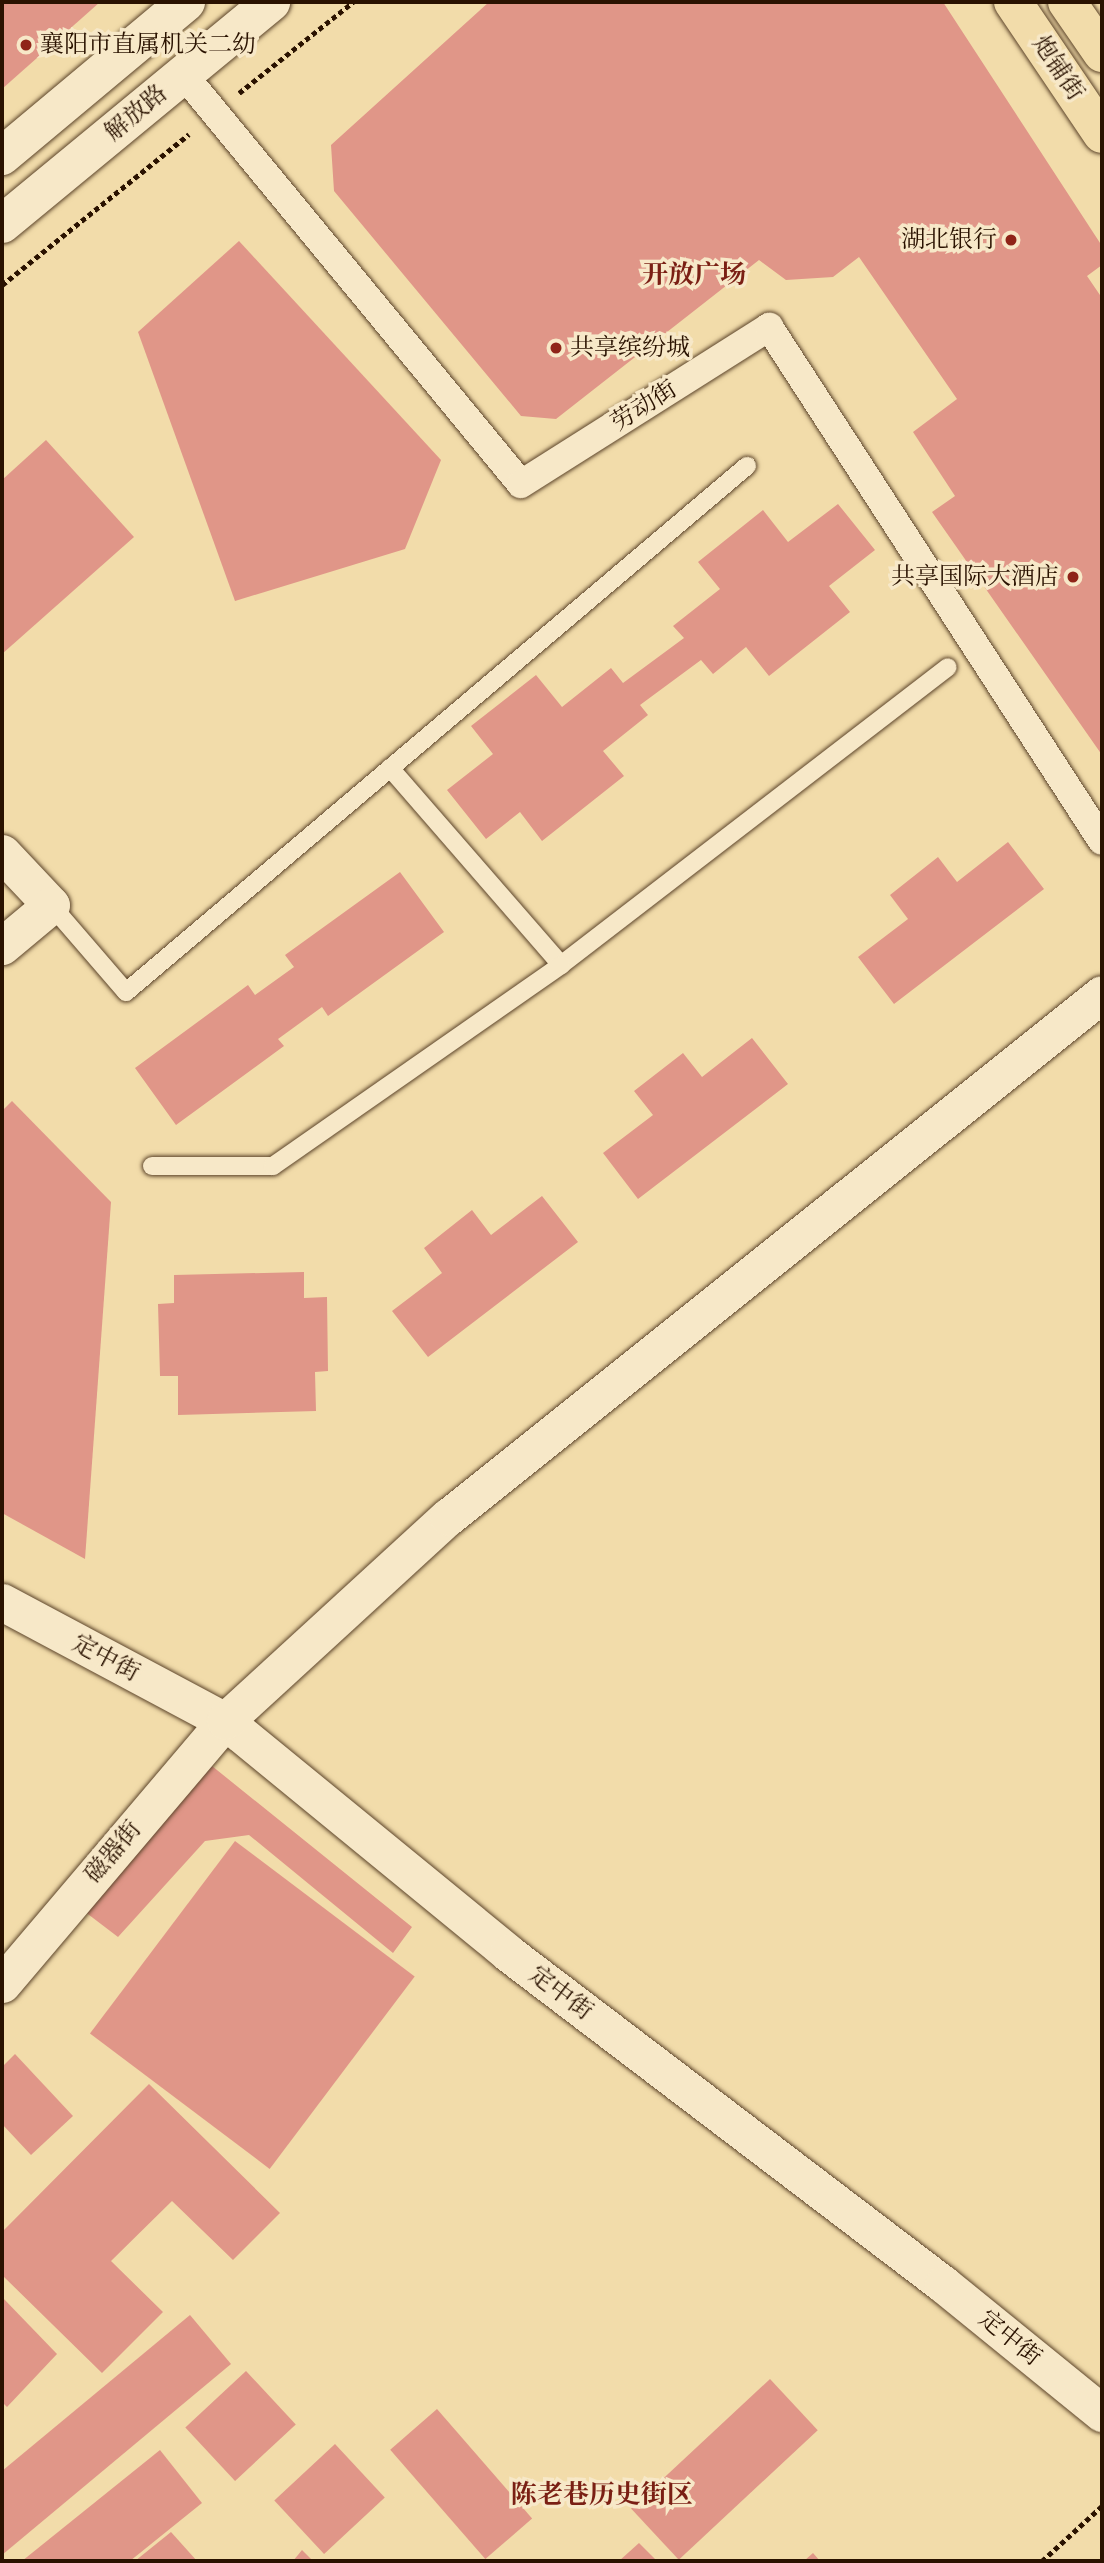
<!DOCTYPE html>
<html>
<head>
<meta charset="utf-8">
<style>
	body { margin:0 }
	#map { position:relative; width:1104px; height:2563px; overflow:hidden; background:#f2dcaa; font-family:Alegreya,"Noto Serif SC",serif }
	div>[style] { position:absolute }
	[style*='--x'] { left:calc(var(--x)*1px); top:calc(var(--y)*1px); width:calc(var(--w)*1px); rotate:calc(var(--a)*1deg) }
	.building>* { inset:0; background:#e09688; transform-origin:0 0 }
	.path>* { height:4.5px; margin-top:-2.25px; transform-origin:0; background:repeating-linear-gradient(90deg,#2a1200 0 5px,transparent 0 8.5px) }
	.roads { filter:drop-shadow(0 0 2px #5c442a) drop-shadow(0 0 2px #5c442a) }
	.service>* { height:18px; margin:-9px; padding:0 9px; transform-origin:9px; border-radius:9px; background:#f7e8c8 }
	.pedestrian>* { height:28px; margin:-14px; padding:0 14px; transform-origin:14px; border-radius:14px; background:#f7e8c8 }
	.minor>* { height:37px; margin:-18.5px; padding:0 18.5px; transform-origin:18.5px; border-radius:18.5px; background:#f7e8c8 }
	.secondary>* { height:38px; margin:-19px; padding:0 19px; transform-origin:19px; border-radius:19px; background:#f7e8c8 }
	.primary>* { height:38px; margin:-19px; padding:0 19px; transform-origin:19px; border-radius:19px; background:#f2dcaa }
	.dots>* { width:19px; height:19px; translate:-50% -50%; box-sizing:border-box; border:4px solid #f7e8c8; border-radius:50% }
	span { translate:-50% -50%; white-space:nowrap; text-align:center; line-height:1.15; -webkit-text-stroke:7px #f7e8c8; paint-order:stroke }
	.poi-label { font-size:24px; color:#2a1200 }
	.left { translate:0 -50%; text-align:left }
	.right { translate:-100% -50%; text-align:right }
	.street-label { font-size:24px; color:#2a1200 }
	.neighbourhood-label { font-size:26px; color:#7a1f14; font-weight:700 }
	.frame { position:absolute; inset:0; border:4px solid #2a1200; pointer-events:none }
</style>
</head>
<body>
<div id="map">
	<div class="building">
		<div style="clip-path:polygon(2px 2px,100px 2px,2px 89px)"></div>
		<div style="clip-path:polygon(489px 2px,943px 2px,1102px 246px,1102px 265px,1087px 276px,1102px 298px,1102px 755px,932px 512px,955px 496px,913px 432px,957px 399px,859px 257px,833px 277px,786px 280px,759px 260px,556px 419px,521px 416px,334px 191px,331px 145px)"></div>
		<div style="clip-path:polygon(239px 241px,441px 460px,405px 549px,235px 601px,138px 332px)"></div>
		<div style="clip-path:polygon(46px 440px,134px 537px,2px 654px,2px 480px)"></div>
		<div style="clip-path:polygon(838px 504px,875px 550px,829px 586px,850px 612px,769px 676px,746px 647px,713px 674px,701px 660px,640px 705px,648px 715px,603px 751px,624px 776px,542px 841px,520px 812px,486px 839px,447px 790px,493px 754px,471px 726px,536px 675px,562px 707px,611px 668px,623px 683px,684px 638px,673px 626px,720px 589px,698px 562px,763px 510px,788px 542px)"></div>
		<div style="clip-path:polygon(1008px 842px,1044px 889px,894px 1004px,858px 957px,908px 919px,890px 895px,938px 857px,957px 882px)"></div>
		<div style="clip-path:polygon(400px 872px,444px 932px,328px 1016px,322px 1007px,278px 1039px,284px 1046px,176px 1125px,135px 1068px,248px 985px,255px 995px,294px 967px,285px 955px)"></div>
		<div style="clip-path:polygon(752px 1038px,788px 1084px,638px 1199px,603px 1153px,653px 1115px,634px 1091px,683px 1053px,702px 1077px)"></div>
		<div style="clip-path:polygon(12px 1101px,111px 1202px,85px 1559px,2px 1513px,2px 1111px)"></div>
		<div style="clip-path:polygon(542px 1196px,578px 1242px,428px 1357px,392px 1311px,442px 1273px,424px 1248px,472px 1210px,491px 1235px)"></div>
		<div style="clip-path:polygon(304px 1272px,304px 1298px,327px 1297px,328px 1371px,315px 1372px,316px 1411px,178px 1415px,178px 1376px,160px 1376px,158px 1304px,174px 1303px,174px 1275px)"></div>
		<div style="clip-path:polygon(207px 1762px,412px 1927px,393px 1953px,249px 1835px,205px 1841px,118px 1937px,76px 1905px)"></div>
		<div style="left:235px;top:1841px;width:225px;height:241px;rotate:37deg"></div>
		<div style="clip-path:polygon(15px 2054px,73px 2116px,31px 2155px,2px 2124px,2px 2067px)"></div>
		<div style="clip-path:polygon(149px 2084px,280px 2213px,233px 2260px,172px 2201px,111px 2261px,163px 2312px,102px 2373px,2px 2275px,2px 2232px)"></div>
		<div style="clip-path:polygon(2px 2297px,57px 2354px,7px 2407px,2px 2402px)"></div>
		<div style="clip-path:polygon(190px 2315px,231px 2364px,2px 2555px,2px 2471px)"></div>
		<div style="left:246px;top:2371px;width:73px;height:83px;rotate:47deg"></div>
		<div style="left:770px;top:2379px;width:70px;height:190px;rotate:47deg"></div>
		<div style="left:437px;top:2409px;width:145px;height:62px;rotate:49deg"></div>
		<div style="left:335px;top:2444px;width:73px;height:83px;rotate:47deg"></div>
		<div style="clip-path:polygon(160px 2450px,202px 2503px,130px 2561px,22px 2561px)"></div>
		<div style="clip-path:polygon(171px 2532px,197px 2561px,135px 2561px)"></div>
		<div style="clip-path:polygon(639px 2543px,657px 2561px,619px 2561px)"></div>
		<div style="clip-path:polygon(302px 2550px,313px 2561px,293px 2561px)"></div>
		<div style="clip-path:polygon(813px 2553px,820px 2561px,804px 2561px)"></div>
	</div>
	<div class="path">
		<div style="--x:239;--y:93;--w:146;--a:-38.6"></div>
		<div style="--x:2;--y:285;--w:240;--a:-38.9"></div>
		<div style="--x:1042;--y:2561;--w:81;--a:-42.5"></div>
	</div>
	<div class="roads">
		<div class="service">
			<div style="--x:390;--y:768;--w:261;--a:49"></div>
			<div style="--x:561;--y:965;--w:488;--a:-37.6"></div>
			<div style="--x:51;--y:905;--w:115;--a:49.2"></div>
			<div style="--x:126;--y:992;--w:814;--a:-40.27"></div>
			<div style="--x:152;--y:1166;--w:121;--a:0"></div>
			<div style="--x:273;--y:1166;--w:351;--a:-34.9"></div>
		</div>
		<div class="pedestrian">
			<div style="--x:183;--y:74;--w:531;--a:50.5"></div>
			<div style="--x:521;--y:484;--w:294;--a:-32.3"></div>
			<div style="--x:769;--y:327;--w:612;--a:57.06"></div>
		</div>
		<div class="minor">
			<div style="--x:2;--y:853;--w:71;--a:46.7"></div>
			<div style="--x:51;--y:905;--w:64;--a:140.1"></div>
			<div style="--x:2;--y:1602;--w:253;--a:28.1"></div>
			<div style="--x:225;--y:1721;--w:366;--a:39.3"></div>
			<div style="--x:508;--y:1953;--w:547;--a:37.27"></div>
			<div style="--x:943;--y:2284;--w:205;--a:39.1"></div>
			<div style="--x:2;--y:1984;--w:345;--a:-49.7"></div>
			<div style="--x:225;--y:1721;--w:302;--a:-42.5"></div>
			<div style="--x:448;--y:1517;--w:837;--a:-38.65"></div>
		</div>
		<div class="secondary">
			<div style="--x:2;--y:156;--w:240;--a:-39.9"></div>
			<div style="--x:2;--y:224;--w:349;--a:-39.5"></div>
		</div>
		<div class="primary">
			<div style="--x:1013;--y:2;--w:159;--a:56"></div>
			<div style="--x:1067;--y:2;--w:62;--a:55.5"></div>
		</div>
	</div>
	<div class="dots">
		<div style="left:26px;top:45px;background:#8f2418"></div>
		<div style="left:1011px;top:240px;background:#8f2418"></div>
		<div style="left:556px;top:348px;background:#8f2418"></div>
		<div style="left:1073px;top:577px;background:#8f2418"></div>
	</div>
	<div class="poi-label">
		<span class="left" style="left:40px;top:45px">襄阳市直属机关二幼</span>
		<span class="right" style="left:997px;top:240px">湖北银行</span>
		<span class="left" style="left:570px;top:348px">共享缤纷城</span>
		<span class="right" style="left:1059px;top:577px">共享国际大酒店</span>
	</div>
	<div class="street-label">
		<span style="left:1058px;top:68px;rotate:56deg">炮铺街</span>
		<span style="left:136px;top:113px;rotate:-40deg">解放路</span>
		<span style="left:644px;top:406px;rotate:-32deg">劳动街</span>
		<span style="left:106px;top:1658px;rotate:28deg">定中街</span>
		<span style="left:113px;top:1852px;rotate:-50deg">磁器街</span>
		<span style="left:561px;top:1993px;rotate:37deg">定中街</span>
		<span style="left:1010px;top:2338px;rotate:39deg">定中街</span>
	</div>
	<div class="neighbourhood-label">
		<span style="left:694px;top:275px">开放广场</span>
		<span style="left:602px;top:2495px">陈老巷历史街区</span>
	</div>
	<div class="frame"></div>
</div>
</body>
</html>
